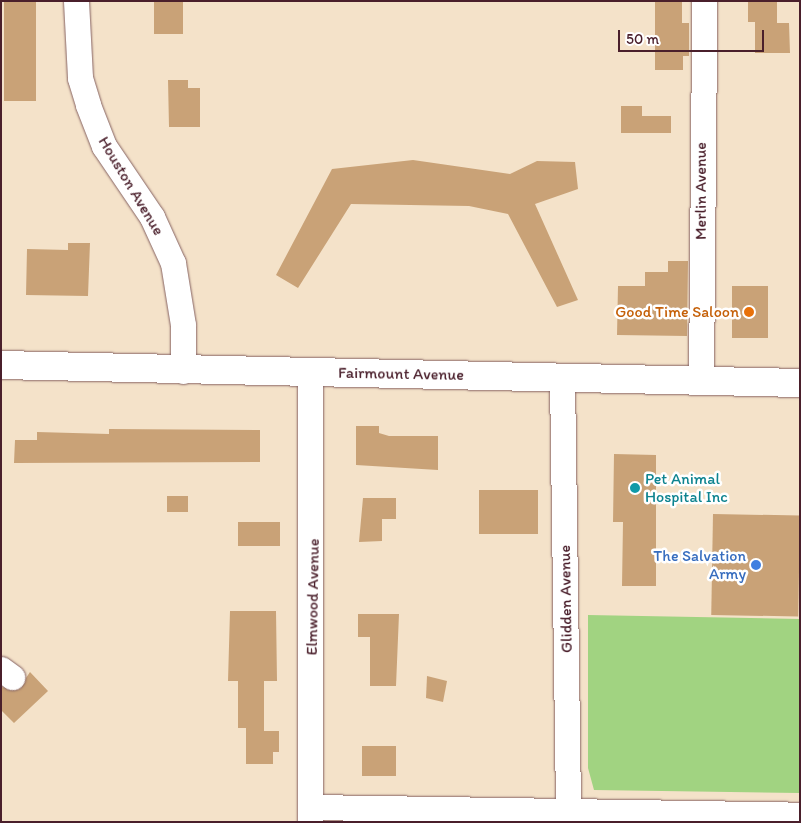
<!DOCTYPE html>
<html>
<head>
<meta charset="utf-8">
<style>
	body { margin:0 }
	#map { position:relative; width:801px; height:823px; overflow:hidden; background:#f4e2c9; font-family:Itim,sans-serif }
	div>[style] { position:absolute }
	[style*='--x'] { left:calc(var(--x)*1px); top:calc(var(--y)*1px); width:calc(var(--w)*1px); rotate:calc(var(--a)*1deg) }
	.green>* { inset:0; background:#a1d381 }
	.building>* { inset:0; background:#c9a277; transform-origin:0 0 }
	.roads { filter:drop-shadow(0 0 1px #866362) drop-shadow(0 0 1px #866362) }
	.minor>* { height:25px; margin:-12.5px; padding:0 12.5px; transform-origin:12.5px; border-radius:12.5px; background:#fff }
	.major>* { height:28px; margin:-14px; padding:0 14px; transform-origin:14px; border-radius:14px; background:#fff }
	.dots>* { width:14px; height:14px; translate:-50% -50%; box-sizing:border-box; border:2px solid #fff; border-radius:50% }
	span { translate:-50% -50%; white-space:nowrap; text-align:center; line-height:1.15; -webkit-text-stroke:5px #fff; paint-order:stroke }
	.street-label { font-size:16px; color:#4a1f2b }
	.food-label { font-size:16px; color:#c56008 }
	.right { translate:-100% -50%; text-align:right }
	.culture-label { font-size:16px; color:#0d838f }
	.left { translate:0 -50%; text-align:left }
	.shop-label { font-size:16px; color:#366cbe }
	.frame { position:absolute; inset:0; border:2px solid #4a1f2b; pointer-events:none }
	.scale { position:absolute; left:618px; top:30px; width:146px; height:22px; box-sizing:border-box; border:2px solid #4a1f2b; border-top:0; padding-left:6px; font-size:15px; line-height:18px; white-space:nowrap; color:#4a1f2b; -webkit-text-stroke:4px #fff; paint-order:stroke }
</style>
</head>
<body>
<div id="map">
	<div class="green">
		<div style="clip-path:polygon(588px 615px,800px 619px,800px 793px,594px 790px,588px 768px)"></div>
	</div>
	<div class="building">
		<div style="left:4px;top:1px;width:32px;height:100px"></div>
		<div style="left:154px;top:1px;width:29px;height:33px"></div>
		<div style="clip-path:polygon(655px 1px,682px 1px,682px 23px,689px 23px,689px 56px,683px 56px,683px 70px,655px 70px)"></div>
		<div style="clip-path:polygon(748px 1px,777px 1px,777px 23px,789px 23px,790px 53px,755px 53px,755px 22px,748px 22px)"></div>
		<div style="clip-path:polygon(168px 80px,188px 80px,188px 88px,200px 88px,200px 127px,169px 127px)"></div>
		<div style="clip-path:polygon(621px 106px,642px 106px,642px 116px,671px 116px,671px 133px,621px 133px)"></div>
		<div style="clip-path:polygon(413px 160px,510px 174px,537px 161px,575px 162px,578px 189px,535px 204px,578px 300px,557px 307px,508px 214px,469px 206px,351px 204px,298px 288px,276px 275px,332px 169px)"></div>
		<div style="clip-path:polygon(68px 243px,90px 243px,88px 296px,26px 295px,27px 249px,68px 250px)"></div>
		<div style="clip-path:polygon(668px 261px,688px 261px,687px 336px,617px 335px,618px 286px,645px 286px,645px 272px,668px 272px)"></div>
		<div style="left:732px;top:286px;width:36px;height:52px"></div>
		<div style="clip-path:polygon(356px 426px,379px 426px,379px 433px,389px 436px,438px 436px,438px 470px,356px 465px)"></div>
		<div style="clip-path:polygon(109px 429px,260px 430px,260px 462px,14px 463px,15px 440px,37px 440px,37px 432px,109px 434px)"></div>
		<div style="clip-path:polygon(614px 454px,656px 455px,656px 586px,622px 586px,623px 522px,613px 522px)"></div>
		<div style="left:479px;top:490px;width:59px;height:44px"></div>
		<div style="left:188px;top:496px;width:16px;height:21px;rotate:90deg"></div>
		<div style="clip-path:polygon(363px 498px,396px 498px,396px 519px,382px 519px,382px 541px,359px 542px)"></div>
		<div style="left:713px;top:514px;width:87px;height:101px;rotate:1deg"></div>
		<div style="left:238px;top:522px;width:42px;height:24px"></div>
		<div style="clip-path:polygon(230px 611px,276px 611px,277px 681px,264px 681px,264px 731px,279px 731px,279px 752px,273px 752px,273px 764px,246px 764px,246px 728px,238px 728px,238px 681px,228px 681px)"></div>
		<div style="clip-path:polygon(358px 614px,399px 614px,396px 686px,370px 686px,370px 637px,358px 637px)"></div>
		<div style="clip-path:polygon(30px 672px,48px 691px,14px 723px,1px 710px,1px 687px,18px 690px)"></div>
		<div style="clip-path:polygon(427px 676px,447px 681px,443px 702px,426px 698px)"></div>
		<div style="left:362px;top:746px;width:34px;height:30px"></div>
	</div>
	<div class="roads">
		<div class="minor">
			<div style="--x:76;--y:1;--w:77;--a:87"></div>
			<div style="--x:80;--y:78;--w:28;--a:73"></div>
			<div style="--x:88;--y:105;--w:44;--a:68.7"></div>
			<div style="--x:104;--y:146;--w:86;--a:55.9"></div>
			<div style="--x:152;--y:217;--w:51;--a:65.5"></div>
			<div style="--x:173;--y:263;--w:63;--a:80.8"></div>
			<div style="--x:183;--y:325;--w:46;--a:90"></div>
			<div style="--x:310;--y:373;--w:449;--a:90"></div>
			<div style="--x:562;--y:376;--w:446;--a:89.2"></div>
			<div style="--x:701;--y:381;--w:380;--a:-89.5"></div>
			<div style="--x:1;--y:669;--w:14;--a:36"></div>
			<div style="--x:310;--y:807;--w:490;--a:0.9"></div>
		</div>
		<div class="major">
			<div style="--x:1;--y:365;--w:799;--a:1.29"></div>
		</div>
	</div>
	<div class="dots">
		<div style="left:749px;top:312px;background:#e8710a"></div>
		<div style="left:635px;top:488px;background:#0f9aa8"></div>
		<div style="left:756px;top:565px;background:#3f7fe0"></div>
	</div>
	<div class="street-label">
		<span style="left:131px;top:186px;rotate:59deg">Houston Avenue</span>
		<span style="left:701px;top:191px;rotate:-90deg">Merlin Avenue</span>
		<span style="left:401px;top:374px;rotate:1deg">Fairmount Avenue</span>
		<span style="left:313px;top:597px;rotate:-89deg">Elmwood Avenue</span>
		<span style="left:566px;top:599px;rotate:-91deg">Glidden Avenue</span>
	</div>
	<div class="food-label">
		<span class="right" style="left:739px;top:312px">Good Time Saloon</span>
	</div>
	<div class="culture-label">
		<span class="left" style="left:645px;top:488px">Pet Animal<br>Hospital Inc</span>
	</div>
	<div class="shop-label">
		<span class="right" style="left:746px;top:565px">The Salvation<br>Army</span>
	</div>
	<div class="frame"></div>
	<div class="scale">50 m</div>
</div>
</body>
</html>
